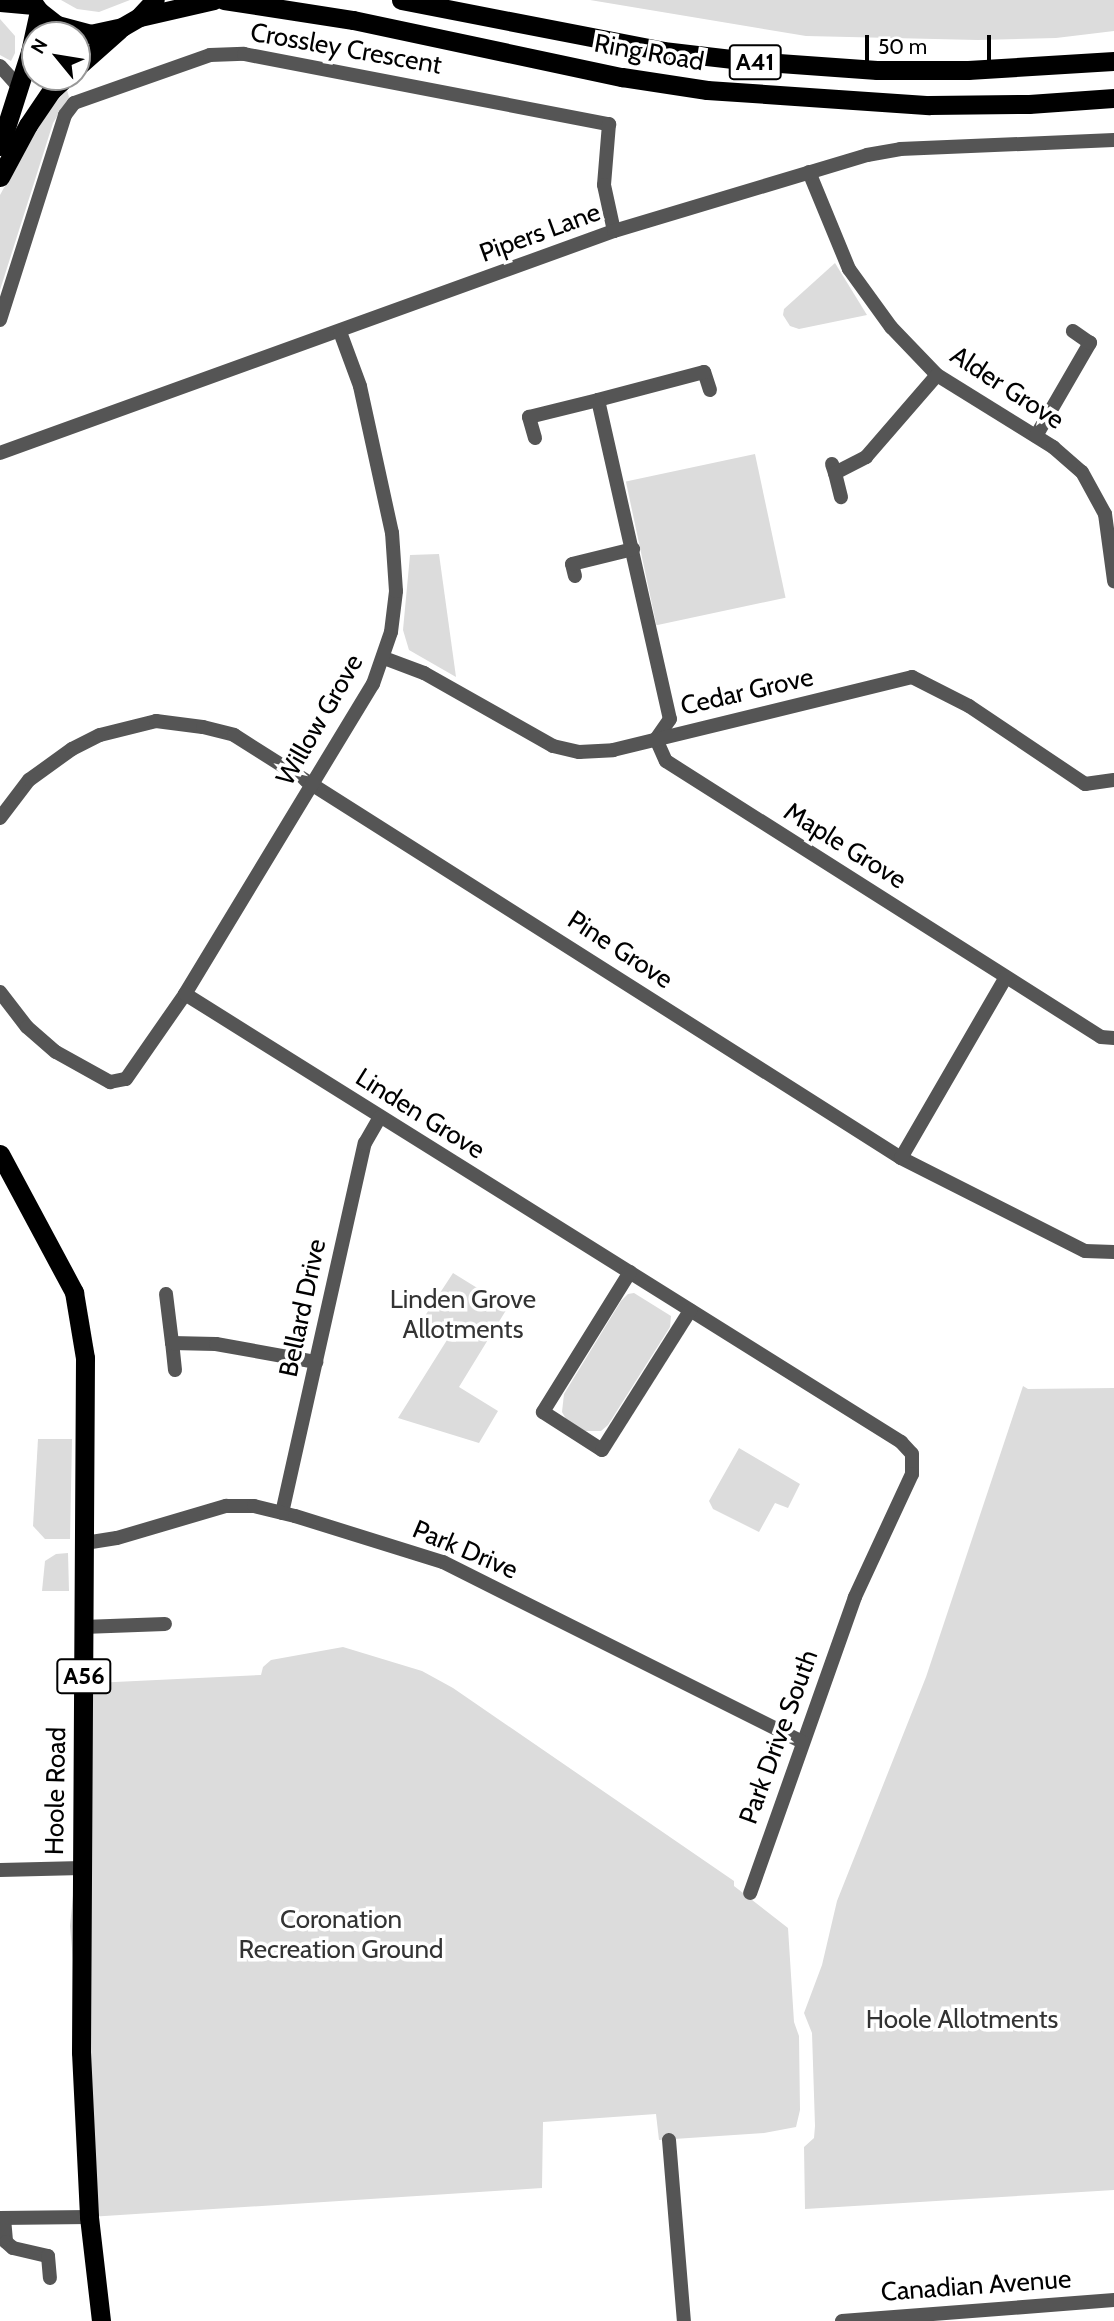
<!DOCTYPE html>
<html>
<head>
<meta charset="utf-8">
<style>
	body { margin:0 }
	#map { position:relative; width:1114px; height:2321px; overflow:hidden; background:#fff; font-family:Cabin,sans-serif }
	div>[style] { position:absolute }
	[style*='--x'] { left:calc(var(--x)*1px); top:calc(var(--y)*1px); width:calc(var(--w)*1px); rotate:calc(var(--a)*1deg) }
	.green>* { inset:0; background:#dcdcdc; transform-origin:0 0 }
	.minor>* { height:14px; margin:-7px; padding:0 7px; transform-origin:7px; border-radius:7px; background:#555 }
	.tertiary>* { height:14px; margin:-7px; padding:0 7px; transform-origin:7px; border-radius:7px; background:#555 }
	.trunk>* { height:19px; margin:-9.5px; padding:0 9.5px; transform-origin:9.5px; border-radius:9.5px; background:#000 }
	span { translate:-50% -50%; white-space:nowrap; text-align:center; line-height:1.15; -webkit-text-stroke:7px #fff; paint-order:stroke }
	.shield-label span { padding:2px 5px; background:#fff; border:2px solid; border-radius:5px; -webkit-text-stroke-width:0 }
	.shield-label { font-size:24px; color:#000; font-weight:700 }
	.street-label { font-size:26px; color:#000 }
	.park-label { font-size:26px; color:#333 }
	.north { position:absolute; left:21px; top:21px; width:70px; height:70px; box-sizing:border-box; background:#fff; border:2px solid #999; border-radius:50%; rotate:300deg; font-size:19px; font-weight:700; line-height:28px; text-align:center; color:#000 }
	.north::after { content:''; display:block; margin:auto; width:24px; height:32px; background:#000; clip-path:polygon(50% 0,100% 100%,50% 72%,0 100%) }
	.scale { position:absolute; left:865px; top:35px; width:126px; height:32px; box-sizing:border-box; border:4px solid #000; border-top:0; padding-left:9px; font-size:21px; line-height:24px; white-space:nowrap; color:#000; -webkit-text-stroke:5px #fff; paint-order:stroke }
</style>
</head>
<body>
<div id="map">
	<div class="green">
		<div style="clip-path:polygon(61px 0,130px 0,99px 12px,77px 9px)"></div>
		<div style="clip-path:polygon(590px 0,1114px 0,1114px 31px,1056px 38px,978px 40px,806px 36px)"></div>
		<div style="clip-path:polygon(0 19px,15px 36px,15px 53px,11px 61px,0 55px)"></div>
		<div style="clip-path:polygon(67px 90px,69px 97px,53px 123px,0 290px,0 195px,31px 138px,54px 104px)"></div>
		<div style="clip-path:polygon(835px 263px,867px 315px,799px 329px,790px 326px,783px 315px,784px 309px)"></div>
		<div style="left:755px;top:454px;width:147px;height:132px;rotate:78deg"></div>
		<div style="clip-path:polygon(439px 554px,456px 677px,409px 650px,403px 630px,410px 555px)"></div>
		<div style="clip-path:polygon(453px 1273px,508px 1307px,459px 1387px,498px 1411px,479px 1443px,398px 1418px,447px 1340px,421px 1322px)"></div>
		<div style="clip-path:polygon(634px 1293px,671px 1316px,670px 1327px,608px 1425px,601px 1431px,585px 1431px,566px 1419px,562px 1412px,564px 1394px,621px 1301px,628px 1294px)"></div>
		<div style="clip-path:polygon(1023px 1386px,1028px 1389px,1114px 1388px,1114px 2190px,805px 2209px,804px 2147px,814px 2138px,815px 2126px,812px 2033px,804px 2013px,822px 1965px,837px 1901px,926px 1677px)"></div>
		<div style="clip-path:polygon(38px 1439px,72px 1439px,70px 1539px,45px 1539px,33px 1526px)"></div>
		<div style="clip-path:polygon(739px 1448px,800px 1484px,788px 1508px,775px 1503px,759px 1532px,713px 1509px,709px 1501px)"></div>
		<div style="clip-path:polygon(68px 1553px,69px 1591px,42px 1591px,45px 1561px,56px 1554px)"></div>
		<div style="clip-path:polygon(343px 1647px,422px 1671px,453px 1688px,734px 1881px,734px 1886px,788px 1928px,794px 2022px,799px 2036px,800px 2110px,796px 2127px,764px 2133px,659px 2140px,656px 2114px,543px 2122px,542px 2188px,89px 2217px,81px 2052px,70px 1926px,94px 1683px,261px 1675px,263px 1667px,271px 1660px)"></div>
	</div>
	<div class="minor">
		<div style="--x:0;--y:66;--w:30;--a:48"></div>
		<div style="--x:809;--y:172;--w:105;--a:67.6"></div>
		<div style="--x:849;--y:269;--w:72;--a:54.1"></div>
		<div style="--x:891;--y:327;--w:66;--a:46.2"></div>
		<div style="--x:937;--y:375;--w:137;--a:31.8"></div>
		<div style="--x:1053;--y:447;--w:38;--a:41"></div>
		<div style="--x:1082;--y:472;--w:48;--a:61.3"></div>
		<div style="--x:1105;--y:514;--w:68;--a:82.3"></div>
		<div style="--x:0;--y:320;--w:215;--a:-72.4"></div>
		<div style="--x:65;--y:115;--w:15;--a:-53"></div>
		<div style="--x:74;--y:103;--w:144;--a:-19.4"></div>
		<div style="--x:210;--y:55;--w:34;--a:-2"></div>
		<div style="--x:244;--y:54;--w:372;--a:10.9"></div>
		<div style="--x:609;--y:124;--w:61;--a:94.7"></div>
		<div style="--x:604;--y:185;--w:47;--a:77.7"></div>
		<div style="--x:710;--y:390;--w:19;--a:-108"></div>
		<div style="--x:704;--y:372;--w:110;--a:165.2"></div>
		<div style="--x:598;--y:400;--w:327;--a:77.3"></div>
		<div style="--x:670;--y:719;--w:24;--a:125"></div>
		<div style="--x:656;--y:739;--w:24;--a:66"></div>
		<div style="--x:666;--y:761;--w:515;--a:32.39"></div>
		<div style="--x:1101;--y:1037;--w:13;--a:4"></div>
		<div style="--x:1036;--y:436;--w:108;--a:-59.9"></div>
		<div style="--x:1090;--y:343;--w:21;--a:-145"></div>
		<div style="--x:535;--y:438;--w:22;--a:-106"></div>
		<div style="--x:529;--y:417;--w:71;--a:-13.8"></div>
		<div style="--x:0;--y:453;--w:653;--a:-19.88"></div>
		<div style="--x:614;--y:231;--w:264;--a:-16.7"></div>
		<div style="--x:867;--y:155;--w:34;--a:-10"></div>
		<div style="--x:900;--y:149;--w:214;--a:-2.4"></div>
		<div style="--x:832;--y:464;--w:9;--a:72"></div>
		<div style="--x:835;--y:473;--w:35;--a:-27"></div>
		<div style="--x:866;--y:457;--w:108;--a:-49.1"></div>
		<div style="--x:835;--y:473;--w:25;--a:76"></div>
		<div style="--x:575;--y:576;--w:12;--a:-104"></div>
		<div style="--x:572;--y:564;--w:63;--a:-13.8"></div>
		<div style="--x:384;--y:658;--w:43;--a:20.6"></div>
		<div style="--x:424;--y:673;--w:148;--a:29.5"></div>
		<div style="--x:553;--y:746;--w:27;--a:13"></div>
		<div style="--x:579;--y:752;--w:34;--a:-3"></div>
		<div style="--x:613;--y:750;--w:308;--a:-13.7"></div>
		<div style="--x:912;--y:677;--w:64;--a:27"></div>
		<div style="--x:969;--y:706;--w:140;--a:33.9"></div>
		<div style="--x:1085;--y:784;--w:29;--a:-8"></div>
		<div style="--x:0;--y:818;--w:48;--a:-52.7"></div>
		<div style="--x:29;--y:780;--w:53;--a:-35.8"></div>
		<div style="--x:72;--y:749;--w:31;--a:-27"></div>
		<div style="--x:100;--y:735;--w:58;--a:-14"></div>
		<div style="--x:156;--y:721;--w:47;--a:7.3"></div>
		<div style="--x:203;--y:727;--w:32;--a:14"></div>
		<div style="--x:234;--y:735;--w:790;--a:32.38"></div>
		<div style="--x:901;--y:1158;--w:206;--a:26.8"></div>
		<div style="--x:1085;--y:1251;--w:29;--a:2"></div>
		<div style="--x:0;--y:992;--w:44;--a:52.4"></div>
		<div style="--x:27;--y:1027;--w:38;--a:41"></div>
		<div style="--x:56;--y:1052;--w:62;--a:29.1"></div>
		<div style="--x:110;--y:1082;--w:16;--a:-11"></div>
		<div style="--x:126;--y:1079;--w:103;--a:-55.2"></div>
		<div style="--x:185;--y:994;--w:363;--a:-58.8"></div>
		<div style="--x:373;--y:684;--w:55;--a:-70.9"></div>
		<div style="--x:391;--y:632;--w:41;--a:-83"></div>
		<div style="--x:396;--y:591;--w:58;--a:-93.9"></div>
		<div style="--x:392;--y:533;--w:150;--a:-102.3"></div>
		<div style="--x:360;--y:386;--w:58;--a:-110.3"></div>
		<div style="--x:185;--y:994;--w:845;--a:32.03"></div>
		<div style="--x:901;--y:1442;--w:16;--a:47"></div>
		<div style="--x:912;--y:1454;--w:20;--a:90"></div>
		<div style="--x:912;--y:1474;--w:136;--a:114.9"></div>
		<div style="--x:855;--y:1597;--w:314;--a:109.5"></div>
		<div style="--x:901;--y:1158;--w:209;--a:-59.9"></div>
		<div style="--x:630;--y:1272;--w:165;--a:121.9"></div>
		<div style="--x:543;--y:1412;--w:70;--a:32.8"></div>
		<div style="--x:602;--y:1450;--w:165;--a:-57.7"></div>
		<div style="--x:166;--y:1294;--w:49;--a:83"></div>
		<div style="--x:175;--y:1370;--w:27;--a:-96"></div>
		<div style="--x:172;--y:1343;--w:44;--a:1.3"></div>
		<div style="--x:216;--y:1344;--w:102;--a:10.2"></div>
		<div style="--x:282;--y:1513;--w:379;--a:-77.4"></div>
		<div style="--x:365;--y:1143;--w:30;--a:-60"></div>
		<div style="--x:85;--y:1543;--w:32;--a:-9"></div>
		<div style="--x:117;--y:1538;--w:114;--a:-16.4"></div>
		<div style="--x:226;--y:1506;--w:28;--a:0"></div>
		<div style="--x:254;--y:1506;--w:42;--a:13.7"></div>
		<div style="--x:295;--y:1516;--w:155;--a:17.3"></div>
		<div style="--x:443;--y:1562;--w:402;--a:26.6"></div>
		<div style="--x:83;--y:1627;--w:82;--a:-2.1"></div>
		<div style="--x:0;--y:1870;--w:82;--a:-1.4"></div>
		<div style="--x:669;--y:2140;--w:182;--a:85.3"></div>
		<div style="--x:0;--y:2218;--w:89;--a:-0.6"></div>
		<div style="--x:4;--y:2218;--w:24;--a:85"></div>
		<div style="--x:6;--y:2242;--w:9;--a:41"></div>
		<div style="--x:13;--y:2248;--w:36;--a:13"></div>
		<div style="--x:48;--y:2256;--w:22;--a:85"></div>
	</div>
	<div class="tertiary">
		<div style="--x:842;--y:2321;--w:273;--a:-4.4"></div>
	</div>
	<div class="trunk">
		<div style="--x:31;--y:0;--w:14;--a:54"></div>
		<div style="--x:39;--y:11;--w:23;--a:38"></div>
		<div style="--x:57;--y:25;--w:34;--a:15"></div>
		<div style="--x:90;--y:34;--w:33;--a:-12"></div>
		<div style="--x:122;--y:27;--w:20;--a:-30"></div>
		<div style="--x:139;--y:17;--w:23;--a:-47"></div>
		<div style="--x:224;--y:0;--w:131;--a:8.8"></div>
		<div style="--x:353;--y:20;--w:275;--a:12"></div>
		<div style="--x:622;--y:77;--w:86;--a:8.7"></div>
		<div style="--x:707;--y:90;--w:223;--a:3.9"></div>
		<div style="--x:929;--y:105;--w:100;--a:-0.6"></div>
		<div style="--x:1029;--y:104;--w:85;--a:-4"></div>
		<div style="--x:401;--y:0;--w:267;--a:11"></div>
		<div style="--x:663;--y:51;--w:88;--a:6.6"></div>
		<div style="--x:750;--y:61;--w:127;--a:4.1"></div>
		<div style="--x:877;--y:70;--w:91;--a:0"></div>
		<div style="--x:968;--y:70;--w:146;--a:-3.5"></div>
		<div style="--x:0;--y:2;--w:34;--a:5"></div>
		<div style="--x:140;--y:17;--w:76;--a:-12.9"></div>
		<div style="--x:77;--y:67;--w:56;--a:-41.4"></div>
		<div style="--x:0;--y:146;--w:99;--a:-72.3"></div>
		<div style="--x:30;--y:52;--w:42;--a:-77.6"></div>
		<div style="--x:0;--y:177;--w:59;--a:-61.7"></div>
		<div style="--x:28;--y:125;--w:41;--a:-55.9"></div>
		<div style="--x:51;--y:91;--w:21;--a:-43"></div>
		<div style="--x:0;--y:1154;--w:157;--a:61.8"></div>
		<div style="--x:74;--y:1292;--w:67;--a:80.5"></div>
		<div style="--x:85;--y:1358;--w:694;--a:90.33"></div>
		<div style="--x:81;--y:2052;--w:165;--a:87.2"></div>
		<div style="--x:89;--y:2217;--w:105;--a:83.4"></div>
	</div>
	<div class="shield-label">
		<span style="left:755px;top:62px">A41</span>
		<span style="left:84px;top:1676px">A56</span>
	</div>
	<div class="street-label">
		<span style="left:346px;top:49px;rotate:10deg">Crossley Crescent</span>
		<span style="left:649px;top:53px;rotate:10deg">Ring Road</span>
		<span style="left:540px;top:233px;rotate:-20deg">Pipers Lane</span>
		<span style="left:1007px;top:388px;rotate:33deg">Alder Grove</span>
		<span style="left:747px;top:692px;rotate:-13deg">Cedar Grove</span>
		<span style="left:320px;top:720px;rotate:-60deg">Willow Grove</span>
		<span style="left:845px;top:846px;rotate:32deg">Maple Grove</span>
		<span style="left:620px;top:950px;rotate:33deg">Pine Grove</span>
		<span style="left:420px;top:1114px;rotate:32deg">Linden Grove</span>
		<span style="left:303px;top:1308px;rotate:-78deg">Bellard Drive</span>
		<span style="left:465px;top:1550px;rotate:23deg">Park Drive</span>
		<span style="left:779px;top:1737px;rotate:-70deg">Park Drive South</span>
		<span style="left:56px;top:1791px;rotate:-89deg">Hoole Road</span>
		<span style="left:976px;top:2286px;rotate:-4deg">Canadian Avenue</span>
	</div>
	<div class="park-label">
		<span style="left:463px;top:1315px">Linden Grove<br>Allotments</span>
		<span style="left:341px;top:1935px">Coronation<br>Recreation Ground</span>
		<span style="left:962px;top:2020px">Hoole Allotments</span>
	</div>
	<div class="north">N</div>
	<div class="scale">50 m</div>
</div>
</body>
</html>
